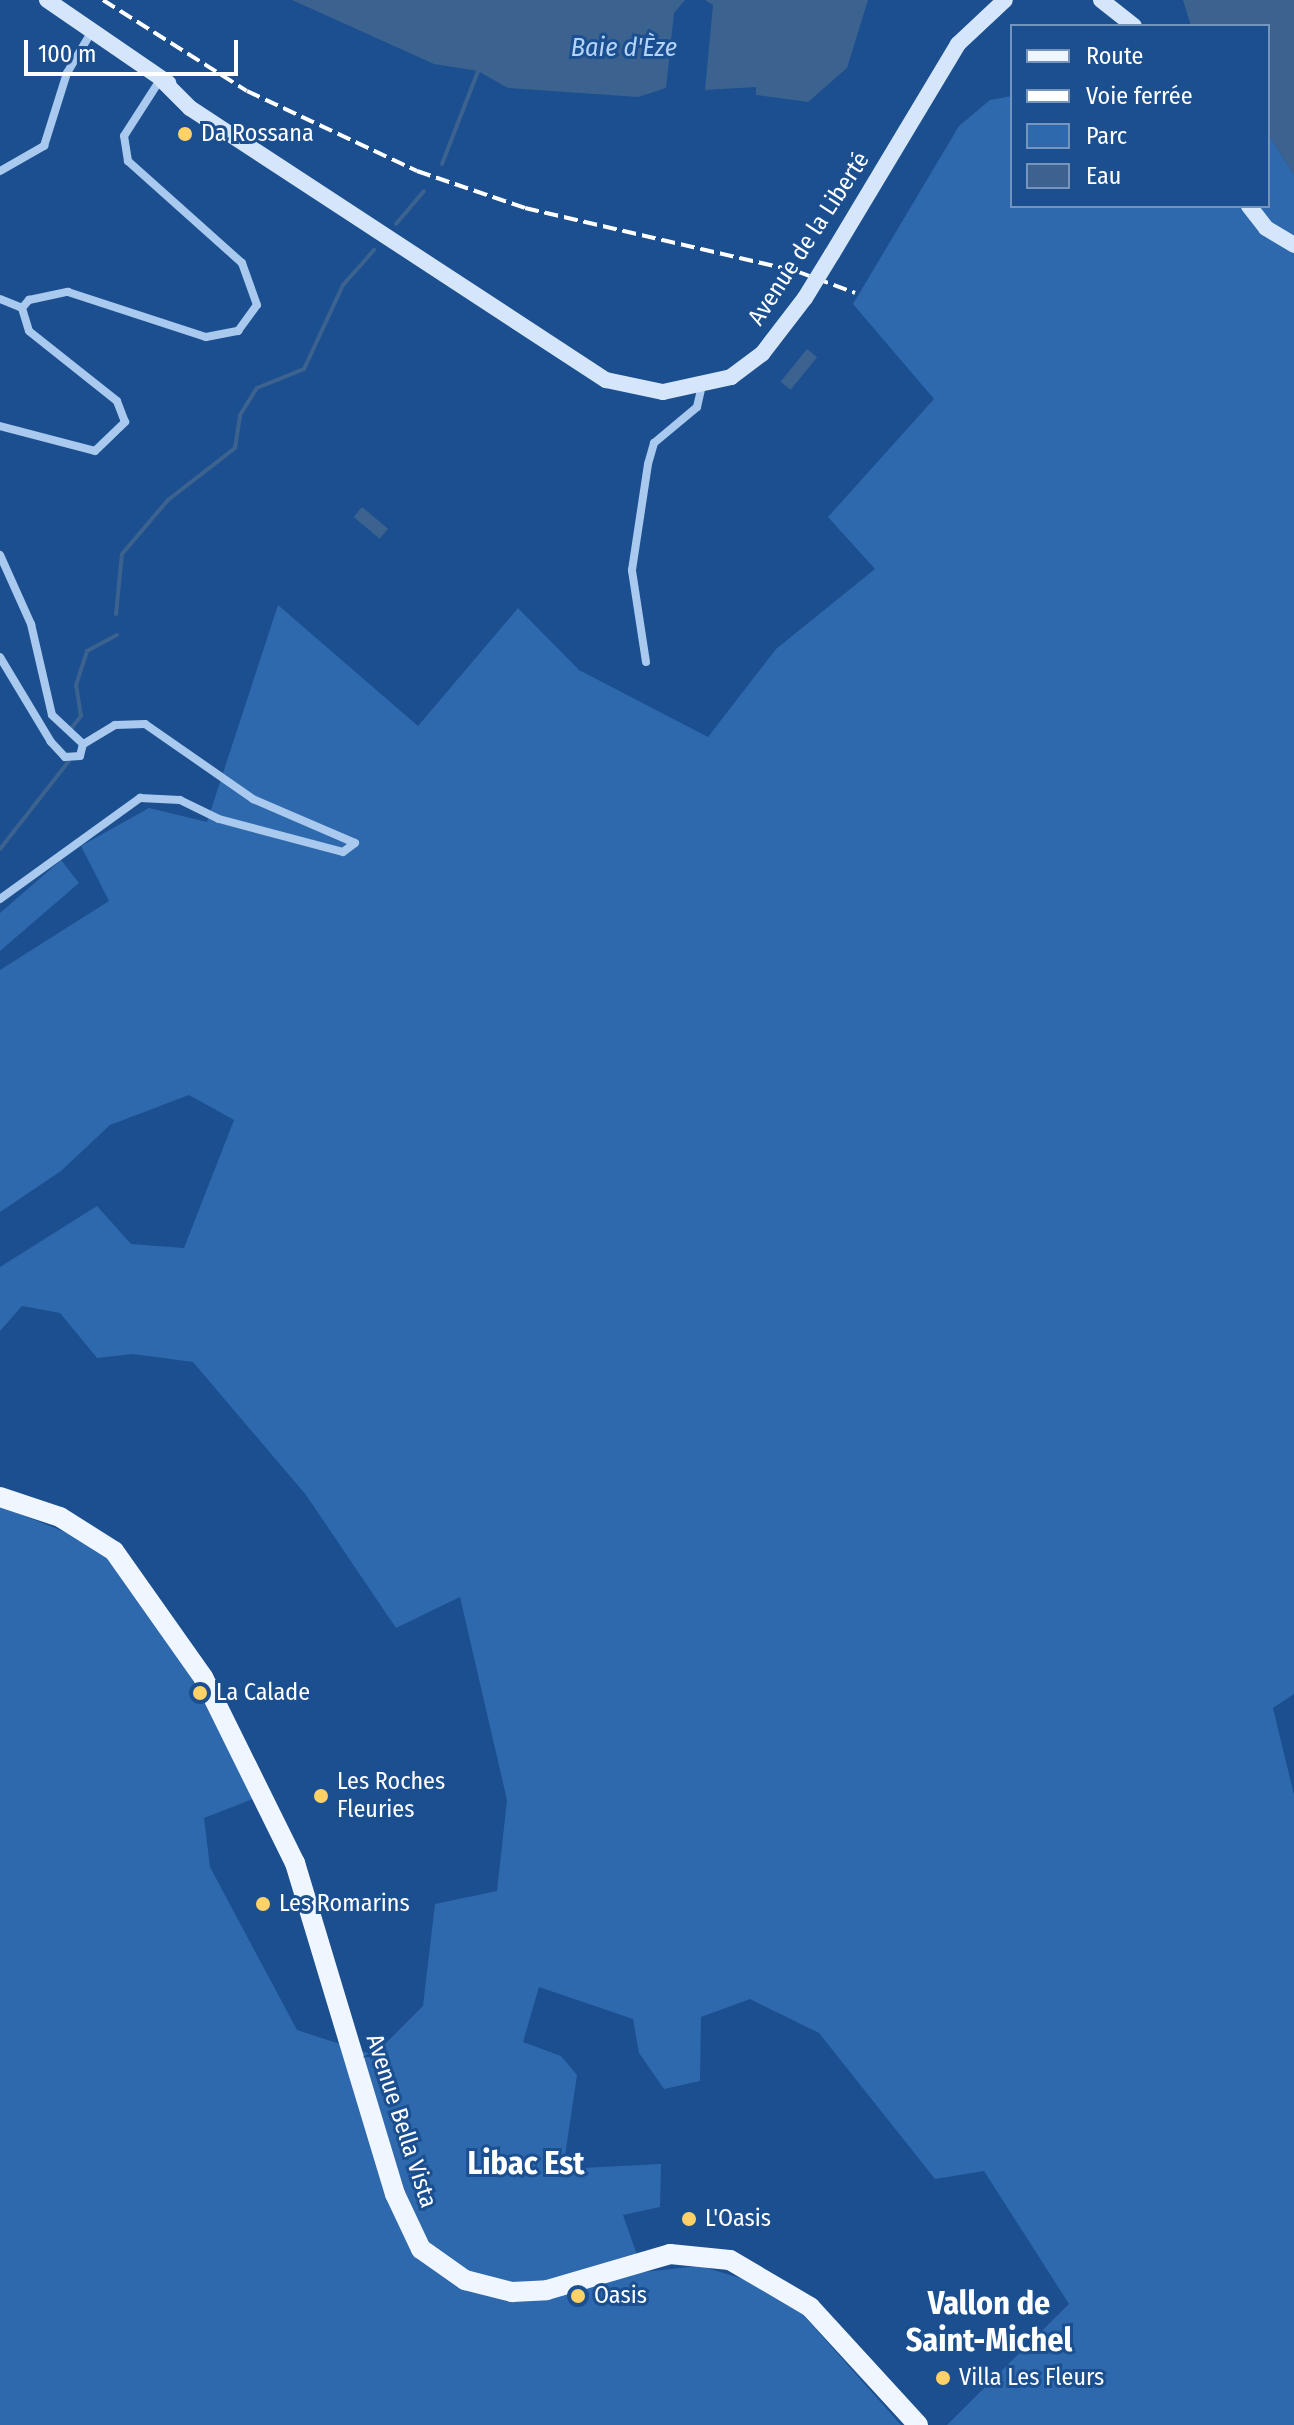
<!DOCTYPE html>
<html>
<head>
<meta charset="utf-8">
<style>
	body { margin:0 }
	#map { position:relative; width:1294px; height:2425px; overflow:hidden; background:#1b4f8f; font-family:"Fira Sans Condensed",sans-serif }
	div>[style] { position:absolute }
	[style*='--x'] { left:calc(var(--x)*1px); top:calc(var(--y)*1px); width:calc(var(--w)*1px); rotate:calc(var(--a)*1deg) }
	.green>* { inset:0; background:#2e69ad }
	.water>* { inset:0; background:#3c6290; transform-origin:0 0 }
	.stream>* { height:4px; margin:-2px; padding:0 2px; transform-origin:2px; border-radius:2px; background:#3c6290 }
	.street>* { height:8px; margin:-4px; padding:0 4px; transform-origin:4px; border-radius:4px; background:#a9c9ee }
	.secondary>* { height:16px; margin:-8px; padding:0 8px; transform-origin:8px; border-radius:8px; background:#d6e6fa }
	.primary>* { height:20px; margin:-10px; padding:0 10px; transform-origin:10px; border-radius:10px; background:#f0f6ff }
	.rail>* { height:4px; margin-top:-2px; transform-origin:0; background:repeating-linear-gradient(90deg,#fff 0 14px,transparent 0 20px) }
	.secondary-bridge>* { height:16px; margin:-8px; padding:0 8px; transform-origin:8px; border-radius:8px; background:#d6e6fa }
	.dots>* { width:22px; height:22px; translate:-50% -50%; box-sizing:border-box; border:4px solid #1b4f8f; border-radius:50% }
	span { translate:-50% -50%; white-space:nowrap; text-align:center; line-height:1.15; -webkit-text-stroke:6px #1b4f8f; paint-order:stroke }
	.poi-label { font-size:24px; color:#fff }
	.left { translate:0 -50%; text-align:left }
	.street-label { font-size:24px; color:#fff }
	.water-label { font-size:26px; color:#b5d3f5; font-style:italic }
	.district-label { font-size:32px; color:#fff; font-weight:700 }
	.legend { position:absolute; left:1010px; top:24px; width:260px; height:184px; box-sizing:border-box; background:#1b4f8f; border:2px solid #7695bc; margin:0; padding:10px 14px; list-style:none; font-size:24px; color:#fff }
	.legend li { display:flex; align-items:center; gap:16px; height:40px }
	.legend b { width:40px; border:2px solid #7695bc }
	.scale { position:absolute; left:24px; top:40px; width:214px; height:36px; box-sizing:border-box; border:4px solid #fff; border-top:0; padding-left:10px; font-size:24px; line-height:28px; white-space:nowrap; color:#fff; -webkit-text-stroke:6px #1b4f8f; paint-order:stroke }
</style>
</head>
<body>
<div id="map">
	<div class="green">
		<div style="clip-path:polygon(1012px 96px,1012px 206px,1268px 206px,1268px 134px,1294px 175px,1294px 1694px,1273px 1708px,1294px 1795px,1294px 2425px,947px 2425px,1069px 2304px,984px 2171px,935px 2179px,819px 2033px,750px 1999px,701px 2017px,700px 2081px,664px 2089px,639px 2053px,633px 2019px,539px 1987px,523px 2042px,561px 2056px,577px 2075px,563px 2169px,661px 2164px,660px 2207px,623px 2215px,643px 2272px,700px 2266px,747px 2280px,798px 2309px,901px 2425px,0 2425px,0 1506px,87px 1541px,122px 1570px,182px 1659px,253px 1799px,204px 1818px,210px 1867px,297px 2030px,374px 2055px,423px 2006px,435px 1904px,497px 1891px,507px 1800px,460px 1597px,396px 1628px,306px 1495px,193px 1362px,133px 1354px,97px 1358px,60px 1313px,22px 1306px,0 1331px,0 1267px,97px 1206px,131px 1244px,184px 1248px,234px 1120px,189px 1095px,110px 1125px,61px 1171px,0 1212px,0 970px,109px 901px,81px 846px,149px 808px,207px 822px,278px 605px,418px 726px,518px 608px,579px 670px,708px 737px,776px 649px,875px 569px,828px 517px,934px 399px,853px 304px,959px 126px,990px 100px)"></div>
		<div style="clip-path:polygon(61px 860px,79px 883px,0 951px,0 913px)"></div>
	</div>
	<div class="water">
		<div style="clip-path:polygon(292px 0,685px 0,674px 13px,666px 88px,638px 97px,508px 88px,478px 71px,434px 64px)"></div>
		<div style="clip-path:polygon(705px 0,868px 0,847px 68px,808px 102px,756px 95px,756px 87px,705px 90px,713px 5px)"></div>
		<div style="clip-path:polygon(1183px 0,1294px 0,1294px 175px,1268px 134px,1268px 26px,1191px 26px)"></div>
		<div style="left:807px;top:349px;width:13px;height:42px;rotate:39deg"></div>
		<div style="left:362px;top:507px;width:34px;height:13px;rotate:40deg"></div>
	</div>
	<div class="stream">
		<div style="--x:442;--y:164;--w:100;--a:-68.8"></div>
		<div style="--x:396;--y:224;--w:43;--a:-49.7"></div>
		<div style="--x:116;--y:614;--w:60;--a:-84.3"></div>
		<div style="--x:122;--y:554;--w:71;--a:-49.6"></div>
		<div style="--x:168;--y:500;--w:85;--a:-37.8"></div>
		<div style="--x:235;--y:448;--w:33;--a:-81"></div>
		<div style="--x:240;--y:415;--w:32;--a:-58"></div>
		<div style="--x:257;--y:388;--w:51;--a:-22"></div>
		<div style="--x:304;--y:369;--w:93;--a:-65.1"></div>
		<div style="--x:343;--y:285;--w:47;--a:-48.5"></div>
		<div style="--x:70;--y:730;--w:18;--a:-52"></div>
		<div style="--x:81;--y:716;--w:31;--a:-99"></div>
		<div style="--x:76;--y:685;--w:36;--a:-72"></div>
		<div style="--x:87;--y:651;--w:34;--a:-28"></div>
		<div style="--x:0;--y:849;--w:112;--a:-51.9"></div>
	</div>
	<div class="street">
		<div style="--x:0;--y:171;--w:51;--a:-29.6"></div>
		<div style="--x:44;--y:146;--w:77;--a:-72.5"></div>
		<div style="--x:67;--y:73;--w:49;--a:-59.2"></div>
		<div style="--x:0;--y:299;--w:24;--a:22"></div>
		<div style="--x:0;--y:426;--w:98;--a:14.7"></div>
		<div style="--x:95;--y:451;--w:42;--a:-44"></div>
		<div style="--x:125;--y:422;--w:22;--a:-111"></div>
		<div style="--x:117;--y:401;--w:112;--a:-141.5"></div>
		<div style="--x:29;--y:331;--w:24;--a:-107"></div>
		<div style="--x:22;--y:308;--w:11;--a:-49"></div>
		<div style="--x:29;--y:300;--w:40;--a:-12"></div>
		<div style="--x:68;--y:292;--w:145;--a:18.1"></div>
		<div style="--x:206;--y:337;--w:33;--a:-11"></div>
		<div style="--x:238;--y:331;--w:32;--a:-54"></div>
		<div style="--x:257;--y:305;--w:45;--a:-109.7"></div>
		<div style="--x:242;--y:263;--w:153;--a:-138.2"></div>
		<div style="--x:128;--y:161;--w:25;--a:-99"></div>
		<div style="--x:124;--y:136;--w:67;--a:-57.3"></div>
		<div style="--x:0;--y:555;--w:76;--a:65.8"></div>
		<div style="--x:31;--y:624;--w:93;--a:77"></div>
		<div style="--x:52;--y:715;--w:42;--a:43.1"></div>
		<div style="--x:83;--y:744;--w:12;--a:104"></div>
		<div style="--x:80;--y:756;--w:15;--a:176"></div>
		<div style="--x:65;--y:757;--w:21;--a:-133"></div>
		<div style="--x:51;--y:742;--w:99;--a:-121"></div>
		<div style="--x:646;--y:662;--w:93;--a:-98.7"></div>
		<div style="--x:632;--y:570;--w:107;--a:-81.4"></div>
		<div style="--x:648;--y:464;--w:22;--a:-74"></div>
		<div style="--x:654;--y:443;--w:56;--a:-39.9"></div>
		<div style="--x:697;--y:407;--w:18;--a:-77"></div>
		<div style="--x:0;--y:899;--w:173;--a:-35.8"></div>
		<div style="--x:140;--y:798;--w:40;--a:2.9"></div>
		<div style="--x:180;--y:800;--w:43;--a:26"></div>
		<div style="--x:219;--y:819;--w:128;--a:14.9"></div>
		<div style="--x:343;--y:852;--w:15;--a:-37"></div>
		<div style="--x:355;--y:843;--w:111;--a:-156.7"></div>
		<div style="--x:253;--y:799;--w:131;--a:-145.2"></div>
		<div style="--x:145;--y:724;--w:30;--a:178"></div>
		<div style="--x:115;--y:725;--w:37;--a:149"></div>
	</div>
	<div class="secondary">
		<div style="--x:47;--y:0;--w:147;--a:34.4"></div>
		<div style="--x:1101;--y:0;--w:42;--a:38.2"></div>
		<div style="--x:161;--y:79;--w:41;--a:45"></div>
		<div style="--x:190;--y:108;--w:497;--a:33.2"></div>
		<div style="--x:606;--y:380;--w:58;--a:11.9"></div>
		<div style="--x:663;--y:392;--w:70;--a:-12.4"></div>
		<div style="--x:731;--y:377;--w:39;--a:-37"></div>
		<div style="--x:762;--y:354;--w:71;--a:-52.5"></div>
		<div style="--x:1249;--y:206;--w:28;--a:52"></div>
		<div style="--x:1266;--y:228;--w:33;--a:31"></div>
		<div style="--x:832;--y:254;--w:245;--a:-59"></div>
		<div style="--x:958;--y:44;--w:64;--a:-43.1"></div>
	</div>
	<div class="primary">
		<div style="--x:0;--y:1497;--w:63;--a:18.4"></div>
		<div style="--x:60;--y:1517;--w:64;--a:32.2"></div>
		<div style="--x:114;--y:1551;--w:154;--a:54.8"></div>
		<div style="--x:203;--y:1677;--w:208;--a:63.7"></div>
		<div style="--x:295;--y:1863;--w:346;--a:73.2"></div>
		<div style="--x:395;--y:2194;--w:61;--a:64.7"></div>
		<div style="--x:421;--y:2249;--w:54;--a:35.2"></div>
		<div style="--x:465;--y:2280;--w:49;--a:14.3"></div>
		<div style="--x:512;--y:2292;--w:35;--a:-3"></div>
		<div style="--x:547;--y:2290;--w:128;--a:-16.3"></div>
		<div style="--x:670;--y:2254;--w:60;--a:5.7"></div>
		<div style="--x:730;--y:2260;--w:93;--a:30.4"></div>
		<div style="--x:810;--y:2307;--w:160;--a:47.5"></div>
	</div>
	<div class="rail">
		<div style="--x:103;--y:0;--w:170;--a:32.3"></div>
		<div style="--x:247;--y:91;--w:188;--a:25.2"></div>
		<div style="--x:417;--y:171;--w:114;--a:18.9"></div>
		<div style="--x:525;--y:208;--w:278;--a:13.1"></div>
		<div style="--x:796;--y:271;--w:63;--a:20.4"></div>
	</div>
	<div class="secondary-bridge">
		<div style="--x:805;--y:298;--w:52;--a:-58.5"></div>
	</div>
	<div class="dots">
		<div style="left:185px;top:134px;background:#ffd166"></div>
		<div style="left:200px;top:1693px;background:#ffd166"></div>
		<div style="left:321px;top:1796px;background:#ffd166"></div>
		<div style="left:263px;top:1904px;background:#ffd166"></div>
		<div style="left:689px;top:2219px;background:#ffd166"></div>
		<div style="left:578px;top:2296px;background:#ffd166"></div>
		<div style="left:943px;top:2378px;background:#ffd166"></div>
	</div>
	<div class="poi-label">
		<span class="left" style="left:201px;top:134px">Da Rossana</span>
		<span class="left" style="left:216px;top:1693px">La Calade</span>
		<span class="left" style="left:337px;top:1796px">Les Roches<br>Fleuries</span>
		<span class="left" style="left:279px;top:1904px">Les Romarins</span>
		<span class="left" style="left:705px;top:2219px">L'Oasis</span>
		<span class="left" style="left:594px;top:2296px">Oasis</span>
		<span class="left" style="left:959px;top:2378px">Villa Les Fleurs</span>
	</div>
	<div class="street-label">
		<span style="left:809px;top:239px;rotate:-57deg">Avenue de la Liberté</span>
		<span style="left:401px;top:2121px;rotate:72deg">Avenue Bella Vista</span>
	</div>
	<div class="water-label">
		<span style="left:624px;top:48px">Baie d'Èze</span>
	</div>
	<div class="district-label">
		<span style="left:526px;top:2163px">Libac Est</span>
		<span style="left:989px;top:2322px">Vallon de<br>Saint-Michel</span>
	</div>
	<ul class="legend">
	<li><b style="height:10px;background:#f0f6ff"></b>Route</li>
	<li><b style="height:10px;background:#fff"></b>Voie ferrée</li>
	<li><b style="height:22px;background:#2e69ad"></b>Parc</li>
	<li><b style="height:22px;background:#3c6290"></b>Eau</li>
	</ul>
	<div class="scale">100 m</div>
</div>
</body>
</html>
